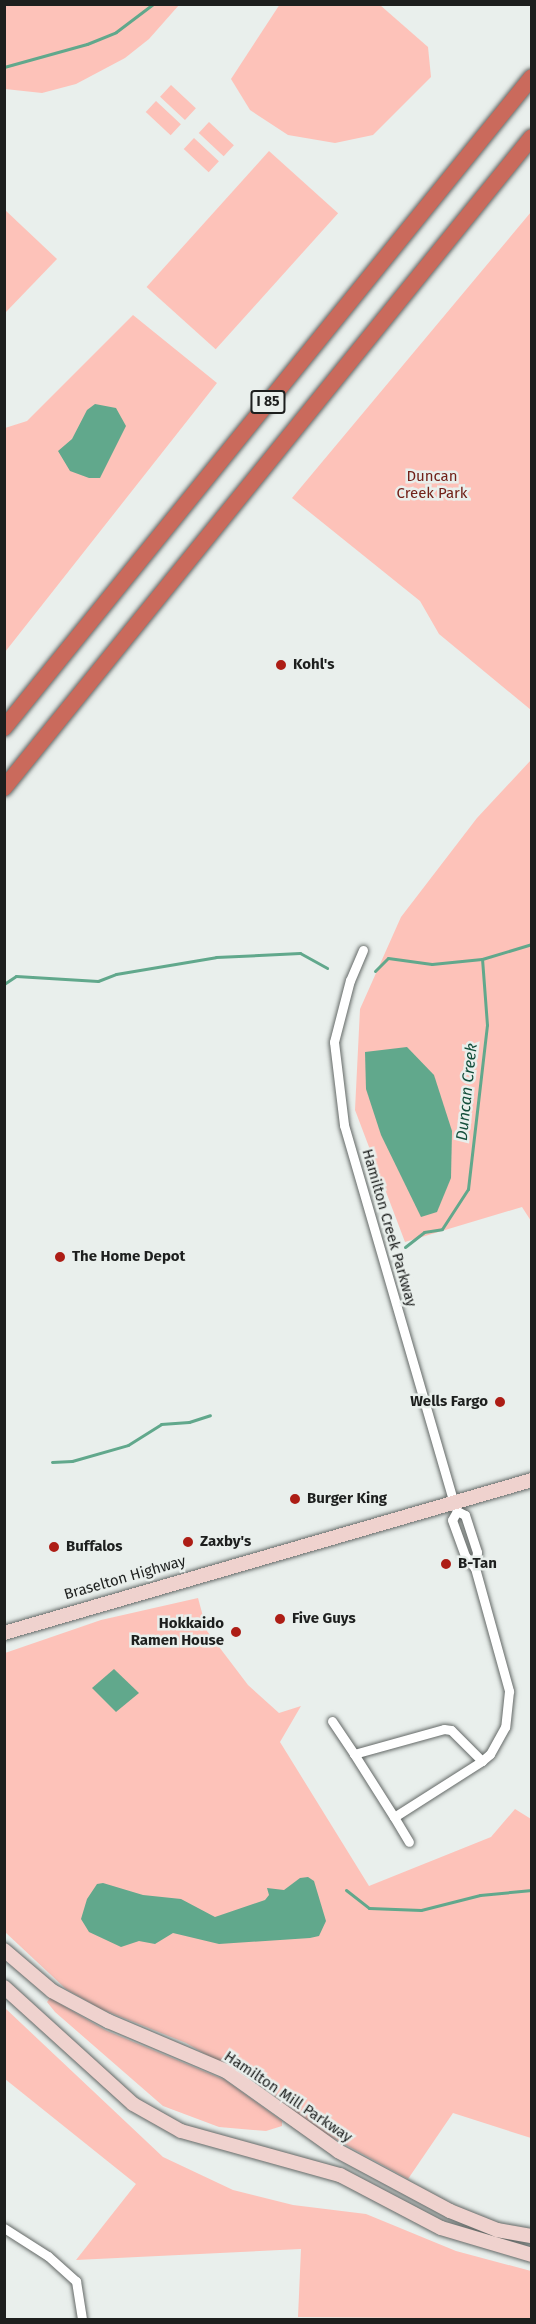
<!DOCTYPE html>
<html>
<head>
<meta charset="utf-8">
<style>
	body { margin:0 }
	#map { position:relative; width:536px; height:2324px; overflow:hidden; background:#e9efec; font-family:"Fira Sans",sans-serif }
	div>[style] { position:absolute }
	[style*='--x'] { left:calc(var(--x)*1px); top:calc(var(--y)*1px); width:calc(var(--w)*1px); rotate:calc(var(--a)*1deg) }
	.green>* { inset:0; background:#fdc2b9; transform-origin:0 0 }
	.water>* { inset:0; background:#61a88c }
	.stream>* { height:3px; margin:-1.5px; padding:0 1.5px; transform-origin:1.5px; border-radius:1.5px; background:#61a88c }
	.roads { filter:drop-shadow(0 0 2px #646967) drop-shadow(0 0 2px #646967) }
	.street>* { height:9px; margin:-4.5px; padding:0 4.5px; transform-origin:4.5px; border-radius:4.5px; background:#fff }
	.secondary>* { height:14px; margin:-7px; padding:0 7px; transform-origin:7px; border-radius:7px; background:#efd2ce }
	.highway>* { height:16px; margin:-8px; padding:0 8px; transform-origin:8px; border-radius:8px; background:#ca6a5c }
	.dots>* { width:16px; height:16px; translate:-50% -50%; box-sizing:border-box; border:3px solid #e9efec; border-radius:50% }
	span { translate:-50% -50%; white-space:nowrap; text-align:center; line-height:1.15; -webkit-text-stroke:5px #e9efec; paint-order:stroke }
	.shield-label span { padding:2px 4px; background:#e9efec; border:2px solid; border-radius:4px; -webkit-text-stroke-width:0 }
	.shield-label { font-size:14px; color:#1d1f1e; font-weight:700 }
	.park-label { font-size:15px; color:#712119 }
	.poi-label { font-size:15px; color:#1d1f1e; font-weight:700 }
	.left { translate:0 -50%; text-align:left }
	.right { translate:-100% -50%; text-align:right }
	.street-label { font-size:15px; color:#1d1f1e }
	.water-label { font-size:16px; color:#134e3b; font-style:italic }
	.frame { position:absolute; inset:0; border:6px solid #1d1f1e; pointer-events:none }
</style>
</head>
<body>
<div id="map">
	<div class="green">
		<div style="clip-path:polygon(280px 4px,380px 5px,428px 47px,431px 77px,373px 135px,335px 143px,288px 135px,250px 110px,231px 79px)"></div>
		<div style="clip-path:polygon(4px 5px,5px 4px,179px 5px,149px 39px,125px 58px,76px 84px,42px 93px,5px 89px)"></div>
		<div style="left:171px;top:85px;width:34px;height:16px;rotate:43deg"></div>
		<div style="left:156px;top:101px;width:34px;height:15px;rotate:43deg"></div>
		<div style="left:209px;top:122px;width:34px;height:15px;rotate:43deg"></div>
		<div style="left:194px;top:138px;width:34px;height:15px;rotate:43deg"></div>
		<div style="left:269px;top:151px;width:93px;height:183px;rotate:42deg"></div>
		<div style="clip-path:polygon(4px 209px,57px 259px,5px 313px,4px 313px)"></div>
		<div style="clip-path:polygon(531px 212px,531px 710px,439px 634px,420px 601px,292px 498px)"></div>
		<div style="clip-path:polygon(133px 315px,217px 383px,5px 652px,5px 428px,27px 421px)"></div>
		<div style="clip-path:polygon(531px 760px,531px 1221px,522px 1207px,405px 1242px,355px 1110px,360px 1009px,401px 917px,477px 818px)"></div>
		<div style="clip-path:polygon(198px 1598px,207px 1631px,248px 1685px,279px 1713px,301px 1706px,280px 1742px,369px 1886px,491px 1837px,515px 1809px,531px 1819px,531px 2138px,453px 2113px,408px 2179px,326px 2134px,256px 2083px,186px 2043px,101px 2009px,66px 1989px,5px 1932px,5px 1653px,101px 1620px)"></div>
		<div style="clip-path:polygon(50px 1998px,105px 2030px,225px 2080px,282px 2121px,282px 2126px,266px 2131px,219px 2127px,163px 2106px,55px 2012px,47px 2002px)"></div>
		<div style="clip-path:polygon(5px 2008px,163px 2157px,233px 2190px,293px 2205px,366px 2214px,456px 2251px,531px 2271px,531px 2319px,298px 2317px,301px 2249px,76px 2260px,136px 2184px,5px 2079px)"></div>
	</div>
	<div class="water">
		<div style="clip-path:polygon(95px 404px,116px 408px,126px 426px,100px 478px,89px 478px,70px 471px,58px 451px,72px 439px,87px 410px)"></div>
		<div style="clip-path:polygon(407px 1047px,434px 1075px,452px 1131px,451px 1178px,437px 1212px,421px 1217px,381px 1135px,366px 1089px,365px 1052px)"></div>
		<div style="clip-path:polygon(114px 1669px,139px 1693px,116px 1712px,92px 1688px)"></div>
		<div style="clip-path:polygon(308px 1877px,314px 1881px,326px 1921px,319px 1936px,310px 1938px,219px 1944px,173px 1933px,155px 1944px,139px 1941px,121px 1947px,89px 1932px,81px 1919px,87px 1899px,97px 1884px,103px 1883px,143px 1895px,181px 1899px,215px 1917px,265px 1900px,269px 1895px,267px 1888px,284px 1890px,300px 1878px)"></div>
	</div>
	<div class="stream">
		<div style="--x:4;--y:67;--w:86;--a:-15.5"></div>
		<div style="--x:87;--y:44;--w:31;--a:-22"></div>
		<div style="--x:116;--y:32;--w:46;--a:-37.1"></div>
		<div style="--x:375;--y:971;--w:18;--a:-45"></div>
		<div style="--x:388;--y:958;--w:44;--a:7.8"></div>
		<div style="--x:432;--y:964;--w:50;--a:-5.7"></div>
		<div style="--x:482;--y:959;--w:52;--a:-16.7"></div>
		<div style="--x:4;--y:984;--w:14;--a:-34"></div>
		<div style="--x:16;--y:976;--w:82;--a:3.5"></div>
		<div style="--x:98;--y:981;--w:19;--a:-21"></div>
		<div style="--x:116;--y:974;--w:101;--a:-9.6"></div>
		<div style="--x:216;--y:957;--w:84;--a:-2.7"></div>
		<div style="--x:300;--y:953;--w:31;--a:29"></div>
		<div style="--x:405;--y:1247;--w:24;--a:-38"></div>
		<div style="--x:424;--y:1232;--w:18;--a:-9"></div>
		<div style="--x:442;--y:1229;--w:48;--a:-57"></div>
		<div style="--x:468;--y:1189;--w:165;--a:-83.4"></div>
		<div style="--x:487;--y:1025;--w:66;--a:-94.3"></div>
		<div style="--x:52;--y:1462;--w:20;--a:-3"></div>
		<div style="--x:72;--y:1461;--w:58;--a:-15.9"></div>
		<div style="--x:128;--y:1445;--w:39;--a:-32"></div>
		<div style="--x:161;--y:1424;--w:28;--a:-4"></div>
		<div style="--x:189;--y:1422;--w:22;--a:-18"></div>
		<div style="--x:346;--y:1890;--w:29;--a:38"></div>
		<div style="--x:369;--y:1908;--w:52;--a:2.2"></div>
		<div style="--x:421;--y:1910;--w:61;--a:-14.3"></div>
		<div style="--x:480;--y:1895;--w:52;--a:-5.5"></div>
	</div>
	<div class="roads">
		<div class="street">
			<div style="--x:363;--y:950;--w:33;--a:113"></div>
			<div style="--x:350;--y:980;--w:64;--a:104.5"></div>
			<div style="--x:334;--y:1042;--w:84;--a:83.1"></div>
			<div style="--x:344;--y:1125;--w:394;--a:73.8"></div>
			<div style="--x:454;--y:1503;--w:9;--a:69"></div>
			<div style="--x:457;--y:1511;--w:9;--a:27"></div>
			<div style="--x:465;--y:1515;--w:39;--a:72"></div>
			<div style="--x:477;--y:1552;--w:16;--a:97"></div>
			<div style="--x:457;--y:1511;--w:10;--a:119"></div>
			<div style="--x:452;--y:1520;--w:38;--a:70"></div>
			<div style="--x:465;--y:1556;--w:16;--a:50"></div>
			<div style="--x:475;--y:1568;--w:128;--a:74.5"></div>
			<div style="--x:509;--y:1691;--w:36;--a:96"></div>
			<div style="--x:505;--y:1727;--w:31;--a:119"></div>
			<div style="--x:490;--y:1754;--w:11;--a:139"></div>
			<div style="--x:482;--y:1761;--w:104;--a:147.5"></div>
			<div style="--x:394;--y:1817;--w:75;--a:-122.4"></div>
			<div style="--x:354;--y:1754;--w:93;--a:-15.5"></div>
			<div style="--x:444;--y:1729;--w:7;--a:8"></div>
			<div style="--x:451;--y:1730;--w:44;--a:45"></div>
			<div style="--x:332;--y:1721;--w:40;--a:56"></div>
			<div style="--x:394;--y:1817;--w:29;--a:59"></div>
			<div style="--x:4;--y:2228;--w:52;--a:32.5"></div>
			<div style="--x:48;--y:2256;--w:38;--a:42"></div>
			<div style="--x:76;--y:2281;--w:39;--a:81"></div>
		</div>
		<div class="secondary">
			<div style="--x:4;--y:1633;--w:550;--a:-16.16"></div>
			<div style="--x:4;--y:1950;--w:63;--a:40.5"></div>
			<div style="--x:52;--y:1991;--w:64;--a:28.2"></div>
			<div style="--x:108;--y:2021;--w:128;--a:23"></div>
			<div style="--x:226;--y:2071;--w:138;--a:35.5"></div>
			<div style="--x:338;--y:2151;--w:127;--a:28.2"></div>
			<div style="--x:450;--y:2211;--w:51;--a:22"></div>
			<div style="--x:497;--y:2230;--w:36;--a:10"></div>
			<div style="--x:4;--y:1987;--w:174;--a:42.2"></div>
			<div style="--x:133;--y:2104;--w:55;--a:29.4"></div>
			<div style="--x:181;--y:2131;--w:165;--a:15.5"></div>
			<div style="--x:340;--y:2175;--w:114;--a:27.7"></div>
			<div style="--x:441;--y:2228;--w:95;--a:16.5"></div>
		</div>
		<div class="highway">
			<div style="--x:4;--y:728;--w:838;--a:-50.96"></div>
			<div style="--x:4;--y:788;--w:838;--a:-50.96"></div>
		</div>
	</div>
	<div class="dots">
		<div style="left:281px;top:665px;background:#ad1d15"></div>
		<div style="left:60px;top:1257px;background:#ad1d15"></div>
		<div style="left:500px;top:1402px;background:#ad1d15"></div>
		<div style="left:295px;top:1499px;background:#ad1d15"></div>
		<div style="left:188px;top:1542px;background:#ad1d15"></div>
		<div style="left:54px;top:1547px;background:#ad1d15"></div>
		<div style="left:446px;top:1564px;background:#ad1d15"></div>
		<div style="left:280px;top:1619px;background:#ad1d15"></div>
		<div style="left:236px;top:1632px;background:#ad1d15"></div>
	</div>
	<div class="shield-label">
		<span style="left:268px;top:402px">I 85</span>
	</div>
	<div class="park-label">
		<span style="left:432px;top:485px">Duncan<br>Creek Park</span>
	</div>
	<div class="poi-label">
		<span class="left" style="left:293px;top:665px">Kohl's</span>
		<span class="left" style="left:72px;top:1257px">The Home Depot</span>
		<span class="right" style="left:488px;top:1402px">Wells Fargo</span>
		<span class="left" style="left:307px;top:1499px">Burger King</span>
		<span class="left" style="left:200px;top:1542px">Zaxby's</span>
		<span class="left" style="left:66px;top:1547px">Buffalos</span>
		<span class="left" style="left:458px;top:1564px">B-Tan</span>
		<span class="left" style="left:292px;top:1619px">Five Guys</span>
		<span class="right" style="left:224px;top:1632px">Hokkaido<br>Ramen House</span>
	</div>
	<div class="street-label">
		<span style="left:389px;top:1228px;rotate:74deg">Hamilton Creek Parkway</span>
		<span style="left:125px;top:1578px;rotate:-16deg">Braselton Highway</span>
		<span style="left:288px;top:2097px;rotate:34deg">Hamilton Mill Parkway</span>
	</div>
	<div class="water-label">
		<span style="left:467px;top:1092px;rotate:-84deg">Duncan Creek</span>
	</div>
	<div class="frame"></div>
</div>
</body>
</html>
